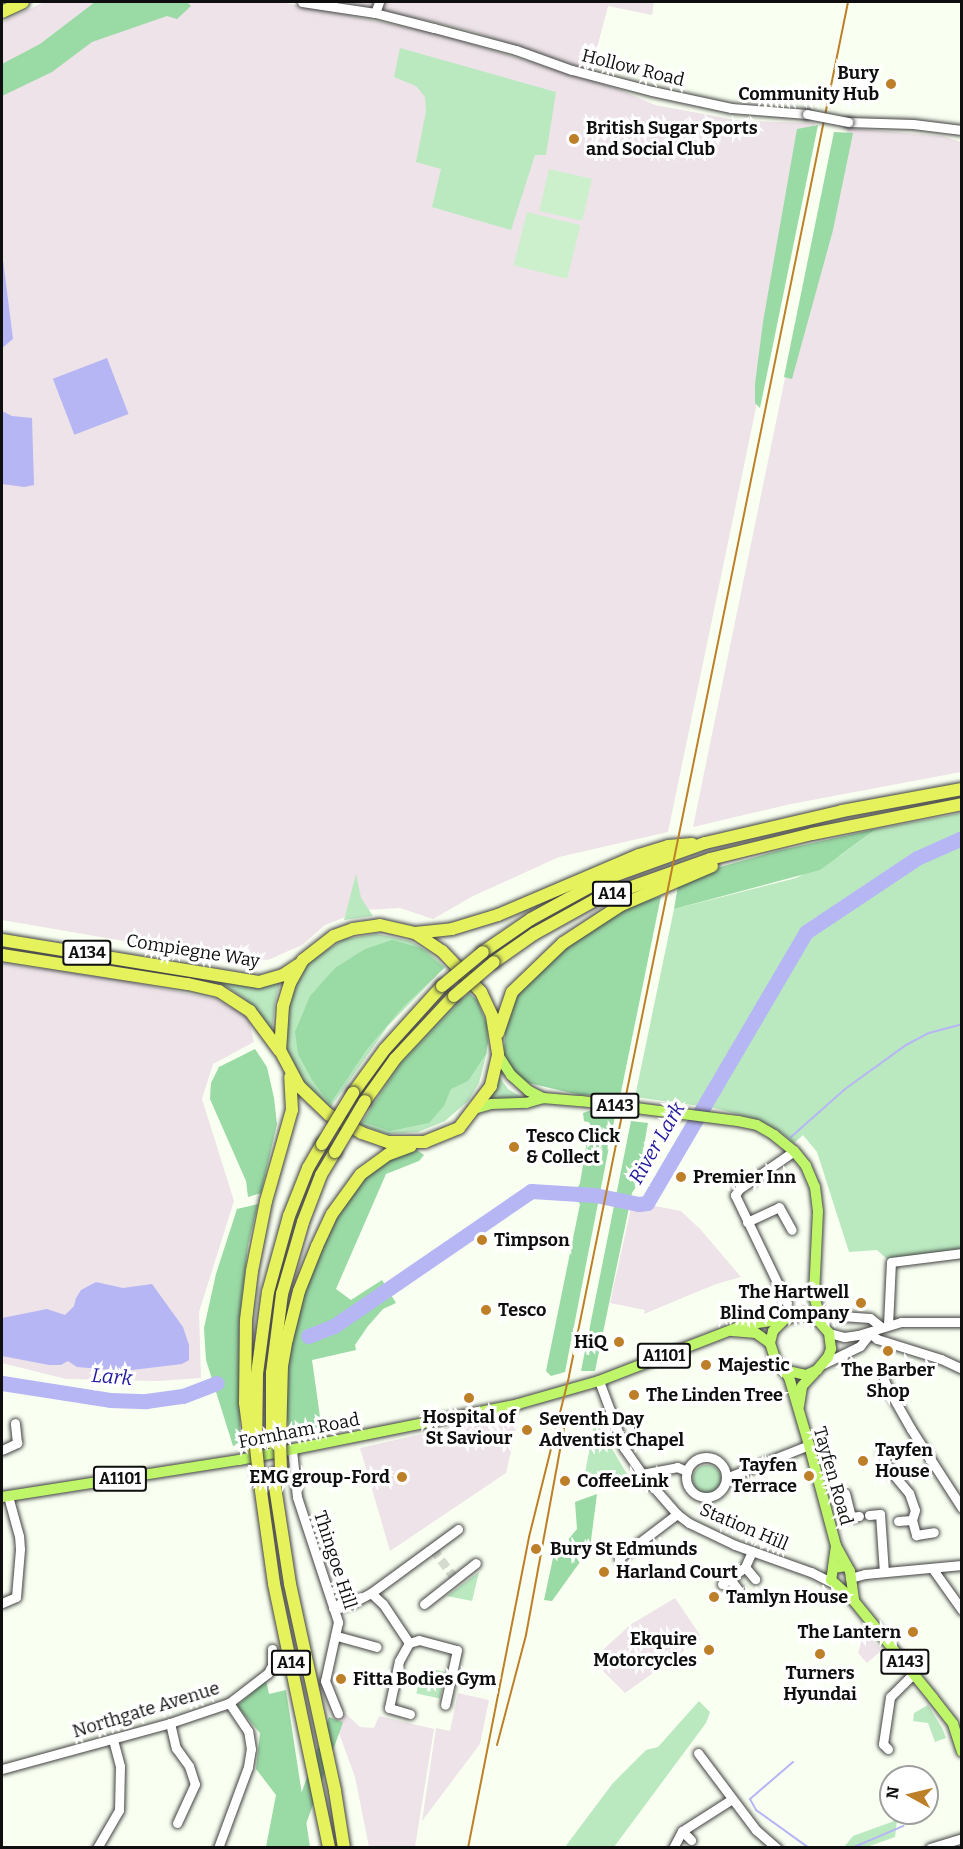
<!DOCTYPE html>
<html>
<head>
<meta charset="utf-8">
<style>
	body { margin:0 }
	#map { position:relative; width:963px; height:1849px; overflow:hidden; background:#f9fff1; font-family:Bitter,serif }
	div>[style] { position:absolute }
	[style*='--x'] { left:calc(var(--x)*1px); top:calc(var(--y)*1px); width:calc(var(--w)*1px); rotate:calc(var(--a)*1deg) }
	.industrial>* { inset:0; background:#ede3e8 }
	.green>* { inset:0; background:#bae9c0; transform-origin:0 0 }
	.round { border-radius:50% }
	.forest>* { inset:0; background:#9adaa5; transform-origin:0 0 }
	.pitch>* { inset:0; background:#cdf0cc; transform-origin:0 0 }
	.water>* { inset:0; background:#b6b6f5; transform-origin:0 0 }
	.stream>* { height:2px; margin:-1px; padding:0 1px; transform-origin:1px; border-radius:1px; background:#b6b6f5 }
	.river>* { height:15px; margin:-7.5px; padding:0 7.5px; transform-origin:7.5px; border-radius:7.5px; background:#b6b6f5 }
	.minor-tunnel>* { height:9px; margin-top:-4.5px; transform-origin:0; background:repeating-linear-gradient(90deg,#d6dbcf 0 9px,transparent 0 13.5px) }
	.roads { filter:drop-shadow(0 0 2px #424242) drop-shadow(0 0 2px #424242) }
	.minor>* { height:9px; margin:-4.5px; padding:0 4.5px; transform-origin:4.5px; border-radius:4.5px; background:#fff }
	.minor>.ring { margin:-4.5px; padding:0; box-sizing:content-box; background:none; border:9px solid #fff; border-radius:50% }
	.major>* { height:10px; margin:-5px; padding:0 5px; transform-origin:5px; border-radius:5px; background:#bff669 }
	.highway>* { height:12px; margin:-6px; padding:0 6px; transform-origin:6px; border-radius:6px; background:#e5f25b }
	.rail>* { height:2px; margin:-1px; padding:0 1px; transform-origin:1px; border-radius:1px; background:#bd7f28 }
	.bridges { filter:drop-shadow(0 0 2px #424242) drop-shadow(0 0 2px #424242) }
	.minor-bridge>* { height:9px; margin:-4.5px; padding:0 4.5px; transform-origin:4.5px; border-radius:4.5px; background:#fff }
	.highway-bridge>* { height:12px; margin:-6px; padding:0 6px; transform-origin:6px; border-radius:6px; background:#e5f25b }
	.dots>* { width:16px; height:16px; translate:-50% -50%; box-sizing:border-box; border:3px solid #fff; border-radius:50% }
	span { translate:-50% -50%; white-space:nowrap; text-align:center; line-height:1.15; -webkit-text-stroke:6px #fff; paint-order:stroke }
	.shield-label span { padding:2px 4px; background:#fff; border:2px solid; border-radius:4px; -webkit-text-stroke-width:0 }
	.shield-label { font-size:16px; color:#0f0f0f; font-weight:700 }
	.street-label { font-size:18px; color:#0f0f0f }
	.poi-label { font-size:18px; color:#0f0f0f; font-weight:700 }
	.right { translate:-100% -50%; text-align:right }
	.left { translate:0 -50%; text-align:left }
	.water-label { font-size:20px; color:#2219a0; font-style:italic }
	.frame { position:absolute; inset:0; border:3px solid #0f0f0f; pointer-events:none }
	.north { position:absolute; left:879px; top:1765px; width:60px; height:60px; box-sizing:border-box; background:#fff; border:2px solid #9f9f9f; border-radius:50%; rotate:278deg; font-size:16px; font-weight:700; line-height:24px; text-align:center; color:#0f0f0f }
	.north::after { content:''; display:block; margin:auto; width:21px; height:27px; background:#bd7f28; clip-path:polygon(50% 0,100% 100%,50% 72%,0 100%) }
</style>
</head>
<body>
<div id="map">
	<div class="industrial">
		<div style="clip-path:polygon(44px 2px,281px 2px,435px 33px,616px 88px,655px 105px,741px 121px,815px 123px,668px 832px,559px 857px,473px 896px,433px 919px,400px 908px,363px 910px,325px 925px,302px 945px,268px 960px,211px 956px,2px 920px,2px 22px)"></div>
		<div style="clip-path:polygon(345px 2px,654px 2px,652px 15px,608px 6px,591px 71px,468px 30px)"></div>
		<div style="clip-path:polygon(848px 128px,942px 136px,961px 142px,961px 772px,791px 804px,693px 827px,785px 378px)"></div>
		<div style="clip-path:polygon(2px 963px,114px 979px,216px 999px,248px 1017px,254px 1042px,213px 1064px,202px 1099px,234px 1201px,199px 1312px,201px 1378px,158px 1381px,66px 1379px,2px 1363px)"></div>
		<div style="clip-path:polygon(650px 1205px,681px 1211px,701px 1230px,741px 1277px,716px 1284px,644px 1314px,645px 1310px,610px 1303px,631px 1208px,639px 1210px)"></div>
		<div style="clip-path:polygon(520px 1412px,506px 1473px,390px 1551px,360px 1448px)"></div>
		<div style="clip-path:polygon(675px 1598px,702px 1638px,625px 1693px,592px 1660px,630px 1625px)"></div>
		<div style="clip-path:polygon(864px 1632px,882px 1650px,867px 1663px,858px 1653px)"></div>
		<div style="clip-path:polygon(458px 1693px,489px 1700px,480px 1744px,422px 1821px,436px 1728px,450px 1731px)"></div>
		<div style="clip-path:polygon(345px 1713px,360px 1727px,374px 1728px,379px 1716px,434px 1729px,415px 1847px,369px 1847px,355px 1777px,332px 1714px)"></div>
	</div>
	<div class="green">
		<div style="clip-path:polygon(400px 48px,556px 92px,546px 155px,535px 155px,511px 230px,432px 207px,441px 169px,416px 162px,426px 111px,425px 97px,416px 86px,394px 77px)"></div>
		<div style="clip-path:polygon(961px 813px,961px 1251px,889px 1261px,877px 1250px,849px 1252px,817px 1152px,803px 1135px,794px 1143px,782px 1133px,759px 1120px,714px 1108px,635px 1097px,674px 909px,796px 878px,841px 855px,876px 829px)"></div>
		<div style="clip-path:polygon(356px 874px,361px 898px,373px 916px,344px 920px)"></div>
		<div style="clip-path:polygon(377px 934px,410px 941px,429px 952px,445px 967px,388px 1026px,330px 1108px,305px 1089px,285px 1052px,283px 1010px,307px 963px,344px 939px)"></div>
		<div style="clip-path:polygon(204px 978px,250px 986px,281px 979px,275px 1002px,272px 1030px,245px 999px,226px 986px)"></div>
		<div style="clip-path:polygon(468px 993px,474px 1002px,487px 1052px,479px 1083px,468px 1101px,445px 1121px,418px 1132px,388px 1134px,360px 1125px,407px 1049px)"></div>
		<div style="clip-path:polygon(498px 1075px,508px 1089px,525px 1099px,487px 1099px)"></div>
		<div style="clip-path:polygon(599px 1427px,627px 1474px,617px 1477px,585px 1473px,593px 1429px)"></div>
		<div class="round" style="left:693px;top:1465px;width:28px;height:28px"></div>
		<div style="clip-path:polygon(479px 1572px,472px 1601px,447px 1596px)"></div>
		<div style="left:422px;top:1667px;width:24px;height:27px;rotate:12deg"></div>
		<div style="clip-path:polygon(699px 1701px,710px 1712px,706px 1723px,614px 1847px,565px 1847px,613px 1783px,646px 1750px,658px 1747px)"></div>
		<div style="clip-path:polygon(928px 1705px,942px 1728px,946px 1738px,935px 1742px,928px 1723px,913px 1721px,914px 1713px)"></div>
		<div style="clip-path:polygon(897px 1820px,895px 1837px,867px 1847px,844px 1847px,853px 1836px)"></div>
	</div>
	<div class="forest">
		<div style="clip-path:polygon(95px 2px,187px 2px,191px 6px,177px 19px,167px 16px,92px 42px,52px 72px,2px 96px,2px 64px,40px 44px)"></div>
		<div style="clip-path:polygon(818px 125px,760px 408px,755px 403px,755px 384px,763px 322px,797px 129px)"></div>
		<div style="clip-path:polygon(834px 132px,853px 133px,833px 230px,792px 379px,784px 377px)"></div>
		<div style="clip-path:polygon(876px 829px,820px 870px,674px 909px,678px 886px,713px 869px,777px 851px)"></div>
		<div style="clip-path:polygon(661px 896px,620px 1097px,580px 1095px,524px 1082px,512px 1071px,504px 1055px,505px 1032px,510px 1007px,520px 992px,569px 945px,628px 907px)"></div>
		<div style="clip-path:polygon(392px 940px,421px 948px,444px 968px,403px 1007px,368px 1048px,330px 1104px,312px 1080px,298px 1054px,295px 1032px,310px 996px,335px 968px,365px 949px)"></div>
		<div style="clip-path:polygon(469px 993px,477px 1000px,487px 1025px,488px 1042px,486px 1054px,468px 1081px,451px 1089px,444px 1106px,429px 1123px,390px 1131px,363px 1122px,400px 1065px)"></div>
		<div style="clip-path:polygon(255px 1049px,267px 1067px,274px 1098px,277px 1124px,261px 1193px,248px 1197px,246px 1181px,210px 1099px,211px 1083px,219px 1067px)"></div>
		<div style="clip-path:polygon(597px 1108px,616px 1111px,565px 1372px,551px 1376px,546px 1371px,580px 1204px,574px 1196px,580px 1183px,590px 1123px,584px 1121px,583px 1113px)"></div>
		<div style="clip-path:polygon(631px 1121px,648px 1123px,637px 1185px,632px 1193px,595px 1371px,581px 1371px)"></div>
		<div style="clip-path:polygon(417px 1150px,424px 1155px,419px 1161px,386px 1174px,336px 1289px,351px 1300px,382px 1280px,396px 1303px,383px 1309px,368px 1326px,355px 1345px,356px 1350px,312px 1360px,322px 1431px,290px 1441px,286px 1409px,287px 1376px,294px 1323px,309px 1274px,326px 1234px,368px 1171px,403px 1152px)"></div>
		<div style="clip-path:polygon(258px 1204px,248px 1245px,239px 1324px,240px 1444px,233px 1446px,206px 1360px,204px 1328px,216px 1274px,237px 1209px)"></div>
		<div style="clip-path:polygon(597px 1494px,590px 1548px,552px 1601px,544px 1600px,553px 1558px,577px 1529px,575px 1502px)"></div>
		<div style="clip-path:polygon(266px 1680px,269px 1694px,286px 1690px,310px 1847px,266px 1847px,276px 1795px,256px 1769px,260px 1733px,237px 1706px)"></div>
		<div style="left:329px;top:1717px;width:15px;height:133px;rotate:20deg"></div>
	</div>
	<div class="pitch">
		<div style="left:549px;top:169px;width:44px;height:43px;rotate:13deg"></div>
		<div style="left:527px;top:212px;width:55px;height:55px;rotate:14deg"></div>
	</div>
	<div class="water">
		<div style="clip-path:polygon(2px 252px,13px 339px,2px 348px)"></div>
		<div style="left:107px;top:358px;width:60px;height:58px;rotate:69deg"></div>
		<div style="clip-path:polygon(2px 411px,12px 416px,32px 418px,34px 485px,24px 487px,2px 484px)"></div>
		<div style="clip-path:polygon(96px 1282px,123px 1288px,152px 1284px,183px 1327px,189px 1345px,189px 1360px,182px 1364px,124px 1371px,77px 1367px,68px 1361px,61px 1365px,49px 1365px,2px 1356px,2px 1318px,47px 1309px,65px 1315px,74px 1306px,76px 1298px,81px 1290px)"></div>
	</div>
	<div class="stream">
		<div style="--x:791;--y:1137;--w:72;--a:-41.6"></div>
		<div style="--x:845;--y:1089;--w:75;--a:-35.8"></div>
		<div style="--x:906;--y:1045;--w:26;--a:-28"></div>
		<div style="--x:929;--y:1033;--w:34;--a:-15"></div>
		<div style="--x:793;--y:1762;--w:57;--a:139.3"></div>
		<div style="--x:750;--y:1799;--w:13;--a:61"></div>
		<div style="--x:756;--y:1810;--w:65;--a:35.6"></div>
		<div style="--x:852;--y:1848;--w:56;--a:-23.3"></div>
	</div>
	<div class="river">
		<div style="--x:308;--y:1336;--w:28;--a:-21"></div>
		<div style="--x:334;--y:1326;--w:239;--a:-34.4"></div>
		<div style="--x:531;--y:1191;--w:64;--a:3.6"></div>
		<div style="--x:595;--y:1195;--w:45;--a:11.6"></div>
		<div style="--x:639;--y:1204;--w:8;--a:-7"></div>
		<div style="--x:647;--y:1203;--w:314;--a:-59.6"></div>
		<div style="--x:806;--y:932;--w:133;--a:-33.7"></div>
		<div style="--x:917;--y:858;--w:49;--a:-24"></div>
		<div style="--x:2;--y:1383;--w:109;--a:8.9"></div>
		<div style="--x:110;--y:1400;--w:36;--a:2"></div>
		<div style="--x:146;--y:1401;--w:37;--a:-8"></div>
		<div style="--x:183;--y:1396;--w:36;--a:-21"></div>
	</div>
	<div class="minor-tunnel">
		<div style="--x:433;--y:1549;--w:39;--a:53"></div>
	</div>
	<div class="roads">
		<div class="minor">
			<div style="--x:302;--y:2;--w:74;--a:8.6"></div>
			<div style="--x:375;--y:13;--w:61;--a:14.3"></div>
			<div style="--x:434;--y:28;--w:85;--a:15"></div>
			<div style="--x:516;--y:50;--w:59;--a:19.7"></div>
			<div style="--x:572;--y:70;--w:83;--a:14.7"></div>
			<div style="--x:652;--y:91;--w:81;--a:12.1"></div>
			<div style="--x:731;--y:108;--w:76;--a:4.5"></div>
			<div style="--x:375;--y:13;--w:12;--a:-70"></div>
			<div style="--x:848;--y:122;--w:65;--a:1.8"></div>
			<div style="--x:913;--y:124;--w:49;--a:7"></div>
			<div style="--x:747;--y:1222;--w:35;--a:-25"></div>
			<div style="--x:779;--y:1207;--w:26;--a:61"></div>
			<div style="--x:787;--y:1303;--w:120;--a:-115.7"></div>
			<div style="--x:735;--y:1195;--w:7;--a:-56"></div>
			<div style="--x:739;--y:1189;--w:67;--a:-34.6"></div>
			<div style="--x:841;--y:1316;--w:29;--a:4"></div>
			<div style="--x:870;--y:1318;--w:14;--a:39"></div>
			<div style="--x:888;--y:1325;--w:63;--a:-87.3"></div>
			<div style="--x:891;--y:1262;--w:72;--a:-7.2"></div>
			<div style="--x:829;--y:1333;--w:16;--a:15"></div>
			<div style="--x:844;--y:1337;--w:14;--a:-8"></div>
			<div style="--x:858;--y:1335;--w:45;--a:-16.8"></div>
			<div style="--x:901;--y:1322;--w:61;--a:0"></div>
			<div style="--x:870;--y:1333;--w:9;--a:41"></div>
			<div style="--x:877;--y:1339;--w:67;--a:17.4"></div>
			<div style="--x:941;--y:1359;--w:23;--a:25"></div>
			<div style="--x:823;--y:1364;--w:41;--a:-25.9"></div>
			<div style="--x:860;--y:1346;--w:16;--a:-52"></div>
			<div style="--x:881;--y:1369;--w:17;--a:73"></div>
			<div style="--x:886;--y:1385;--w:51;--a:60.4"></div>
			<div style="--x:911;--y:1429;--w:94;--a:57.2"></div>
			<div style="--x:599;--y:1381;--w:72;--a:69.5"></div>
			<div style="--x:624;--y:1448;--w:32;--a:55"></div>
			<div style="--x:642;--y:1474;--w:53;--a:48.8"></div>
			<div style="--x:677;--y:1514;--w:15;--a:37"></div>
			<div style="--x:689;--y:1523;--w:51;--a:25.6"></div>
			<div style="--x:735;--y:1545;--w:81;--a:19.6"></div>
			<div style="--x:811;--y:1572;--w:25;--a:27"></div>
			<div style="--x:2;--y:1450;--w:17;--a:-25"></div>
			<div style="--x:17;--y:1443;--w:20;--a:-96"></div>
			<div style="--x:292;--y:1450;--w:47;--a:83.9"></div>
			<div style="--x:297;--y:1497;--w:132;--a:71.8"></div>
			<div style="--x:338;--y:1622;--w:60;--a:102.4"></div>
			<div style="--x:325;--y:1681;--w:35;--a:68"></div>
			<div style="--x:882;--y:1454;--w:15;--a:67"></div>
			<div style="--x:888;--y:1468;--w:33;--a:50"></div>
			<div style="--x:909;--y:1493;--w:18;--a:71"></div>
			<div style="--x:915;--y:1510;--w:10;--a:107"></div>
			<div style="--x:912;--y:1520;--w:16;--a:75"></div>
			<div style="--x:916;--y:1535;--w:18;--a:-9"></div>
			<div class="ring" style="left:686px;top:1457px;width:31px;height:31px"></div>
			<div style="--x:642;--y:1474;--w:36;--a:-11"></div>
			<div style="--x:677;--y:1467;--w:11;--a:22"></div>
			<div style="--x:726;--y:1478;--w:89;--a:-21.7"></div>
			<div style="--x:845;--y:1493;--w:25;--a:76"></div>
			<div style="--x:851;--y:1517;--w:8;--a:-7"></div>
			<div style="--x:869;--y:1515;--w:11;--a:-5"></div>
			<div style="--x:880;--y:1514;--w:58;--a:86.1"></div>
			<div style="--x:898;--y:1521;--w:14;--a:-4"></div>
			<div style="--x:619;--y:1558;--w:73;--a:-37.2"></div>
			<div style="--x:745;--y:1567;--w:16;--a:50"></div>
			<div style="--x:932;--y:1568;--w:52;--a:54.5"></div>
			<div style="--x:850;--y:1578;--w:16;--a:-15"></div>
			<div style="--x:865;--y:1574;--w:97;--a:-5.3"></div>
			<div style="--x:730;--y:1579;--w:15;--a:53"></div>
			<div style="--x:722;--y:1584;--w:29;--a:-36"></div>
			<div style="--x:745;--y:1567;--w:17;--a:-66"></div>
			<div style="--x:371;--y:1593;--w:16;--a:43"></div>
			<div style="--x:383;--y:1604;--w:47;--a:56.3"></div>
			<div style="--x:2;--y:1603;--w:15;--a:-23"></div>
			<div style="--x:16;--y:1597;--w:48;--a:-85.2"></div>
			<div style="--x:20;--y:1549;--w:13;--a:-94"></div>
			<div style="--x:19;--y:1536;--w:41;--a:-105.4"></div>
			<div style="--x:424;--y:1604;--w:66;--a:-38.3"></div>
			<div style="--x:333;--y:1608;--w:22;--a:-16"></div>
			<div style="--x:354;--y:1602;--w:19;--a:-28"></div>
			<div style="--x:371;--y:1593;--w:108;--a:-36.3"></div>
			<div style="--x:337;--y:1636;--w:41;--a:15.4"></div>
			<div style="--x:410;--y:1714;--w:22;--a:-164"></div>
			<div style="--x:389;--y:1708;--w:48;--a:-78"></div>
			<div style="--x:399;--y:1661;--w:21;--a:-61"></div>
			<div style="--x:409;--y:1643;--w:10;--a:-17"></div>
			<div style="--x:419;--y:1640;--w:39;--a:15"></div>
			<div style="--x:457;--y:1650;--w:56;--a:102.3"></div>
			<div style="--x:170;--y:1723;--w:26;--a:77"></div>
			<div style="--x:176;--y:1748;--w:22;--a:54"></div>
			<div style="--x:189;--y:1766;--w:19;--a:72"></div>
			<div style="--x:195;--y:1784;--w:43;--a:114.8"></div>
			<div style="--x:888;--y:1749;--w:7;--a:-135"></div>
			<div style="--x:883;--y:1744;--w:48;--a:-81.5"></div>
			<div style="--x:890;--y:1697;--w:34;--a:-45"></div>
			<div style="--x:698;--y:1753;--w:96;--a:53"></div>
			<div style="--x:756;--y:1830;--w:28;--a:41"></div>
			<div style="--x:2;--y:1769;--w:174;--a:-15.3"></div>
			<div style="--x:170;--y:1723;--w:62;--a:-18.7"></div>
			<div style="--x:229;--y:1703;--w:49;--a:-37.6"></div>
			<div style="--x:268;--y:1673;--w:9;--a:-63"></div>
			<div style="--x:272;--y:1665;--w:16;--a:-90"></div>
			<div style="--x:682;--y:1831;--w:13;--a:45"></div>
			<div style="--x:97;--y:1848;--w:44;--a:-59.9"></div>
			<div style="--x:119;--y:1810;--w:44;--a:-88.7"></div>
			<div style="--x:120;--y:1766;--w:28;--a:-105"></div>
			<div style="--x:218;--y:1848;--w:86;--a:-69.7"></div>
			<div style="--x:248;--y:1767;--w:18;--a:-81"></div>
			<div style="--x:251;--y:1749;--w:18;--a:-99"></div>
			<div style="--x:248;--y:1731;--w:34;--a:-124"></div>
			<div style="--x:673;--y:1848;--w:19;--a:-62"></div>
			<div style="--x:682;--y:1831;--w:59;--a:-32.6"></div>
			<div style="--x:930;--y:1848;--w:34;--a:-17"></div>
		</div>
		<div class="major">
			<div style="--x:498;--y:1055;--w:24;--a:57"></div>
			<div style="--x:511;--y:1075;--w:24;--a:42"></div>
			<div style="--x:529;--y:1091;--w:16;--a:27"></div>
			<div style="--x:474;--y:1109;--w:18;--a:-16"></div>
			<div style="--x:491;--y:1104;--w:35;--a:-2"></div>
			<div style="--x:526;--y:1103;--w:18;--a:-16"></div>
			<div style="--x:543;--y:1098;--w:38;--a:5"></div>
			<div style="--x:581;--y:1101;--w:158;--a:7.3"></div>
			<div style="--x:738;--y:1121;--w:19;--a:12"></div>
			<div style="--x:757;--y:1125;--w:20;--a:30"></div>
			<div style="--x:774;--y:1135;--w:26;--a:39"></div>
			<div style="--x:794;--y:1151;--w:19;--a:51"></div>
			<div style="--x:806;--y:1166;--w:23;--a:67"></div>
			<div style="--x:815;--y:1187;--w:24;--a:83"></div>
			<div style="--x:818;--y:1211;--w:85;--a:92.7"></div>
			<div style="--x:814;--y:1296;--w:26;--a:74"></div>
			<div style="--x:732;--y:1331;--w:24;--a:5"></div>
			<div style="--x:756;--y:1333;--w:17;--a:36"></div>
			<div style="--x:784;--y:1370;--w:23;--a:13"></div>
			<div style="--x:806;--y:1375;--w:12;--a:-24"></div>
			<div style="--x:817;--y:1370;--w:17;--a:-50"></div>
			<div style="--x:828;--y:1357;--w:9;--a:-69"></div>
			<div style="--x:831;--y:1349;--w:16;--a:-97"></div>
			<div style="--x:829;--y:1333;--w:21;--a:-131"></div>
			<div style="--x:815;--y:1317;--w:11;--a:-165"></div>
			<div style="--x:804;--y:1314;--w:20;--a:165"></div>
			<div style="--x:785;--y:1319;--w:17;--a:135"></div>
			<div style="--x:773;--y:1331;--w:12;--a:104"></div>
			<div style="--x:770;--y:1343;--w:19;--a:72"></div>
			<div style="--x:776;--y:1361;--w:21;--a:51"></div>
			<div style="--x:789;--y:1377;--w:71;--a:73.6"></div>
			<div style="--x:809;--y:1445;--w:105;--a:75"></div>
			<div style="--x:836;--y:1546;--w:22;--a:98"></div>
			<div style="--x:799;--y:1406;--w:20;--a:-81"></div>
			<div style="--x:802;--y:1386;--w:18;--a:-47"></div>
			<div style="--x:2;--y:1497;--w:240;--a:-8.9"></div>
			<div style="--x:239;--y:1460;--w:285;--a:-11.3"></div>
			<div style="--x:518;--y:1404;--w:84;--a:-15.9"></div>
			<div style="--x:599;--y:1381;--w:155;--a:-21.1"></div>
			<div style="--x:744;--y:1325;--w:41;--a:-8.3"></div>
			<div style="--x:836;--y:1546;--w:29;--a:61"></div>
			<div style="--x:850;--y:1571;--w:30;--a:82"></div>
			<div style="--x:846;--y:1566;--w:13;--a:171"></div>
			<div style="--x:833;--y:1568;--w:12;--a:99"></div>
			<div style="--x:831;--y:1580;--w:31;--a:42"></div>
			<div style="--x:854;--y:1601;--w:125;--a:50.8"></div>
			<div style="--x:933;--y:1698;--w:33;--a:52"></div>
			<div style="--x:953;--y:1724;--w:29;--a:72"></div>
		</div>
		<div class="highway">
			<div style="--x:2;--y:12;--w:23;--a:-25"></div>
			<div style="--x:380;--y:925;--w:36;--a:13"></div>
			<div style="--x:415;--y:933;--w:32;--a:34"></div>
			<div style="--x:442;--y:951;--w:57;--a:46.4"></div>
			<div style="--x:481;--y:992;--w:26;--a:65"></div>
			<div style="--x:492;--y:1016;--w:39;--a:81"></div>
			<div style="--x:498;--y:1055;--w:32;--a:103"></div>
			<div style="--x:491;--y:1086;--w:53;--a:127.3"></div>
			<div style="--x:459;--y:1128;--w:37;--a:158"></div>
			<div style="--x:425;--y:1142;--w:37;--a:180"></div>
			<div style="--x:388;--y:1142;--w:28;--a:-161"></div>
			<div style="--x:362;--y:1133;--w:38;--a:-151"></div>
			<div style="--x:329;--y:1115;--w:42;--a:-136"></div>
			<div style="--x:299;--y:1086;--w:40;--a:-118"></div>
			<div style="--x:280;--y:1051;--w:45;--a:-86.2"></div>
			<div style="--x:283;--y:1006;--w:24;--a:-73"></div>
			<div style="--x:290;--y:983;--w:26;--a:-61"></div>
			<div style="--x:303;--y:960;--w:39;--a:-38"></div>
			<div style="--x:334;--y:936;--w:20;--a:-20"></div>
			<div style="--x:353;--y:929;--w:27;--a:-8"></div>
			<div style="--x:415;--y:933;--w:37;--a:-6"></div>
			<div style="--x:452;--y:929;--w:48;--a:-16.9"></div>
			<div style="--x:498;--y:915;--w:153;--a:-23.1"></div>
			<div style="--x:639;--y:855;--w:30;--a:-17"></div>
			<div style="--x:668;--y:846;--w:24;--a:-5"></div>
			<div style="--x:2;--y:940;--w:260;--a:9.3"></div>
			<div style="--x:259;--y:982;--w:25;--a:-16"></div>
			<div style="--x:283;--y:975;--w:18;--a:-34"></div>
			<div style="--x:483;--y:952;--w:58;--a:-34.5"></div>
			<div style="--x:531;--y:919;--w:81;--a:-28.8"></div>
			<div style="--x:602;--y:880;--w:109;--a:-19.8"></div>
			<div style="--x:705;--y:843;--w:141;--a:-13.1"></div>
			<div style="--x:842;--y:811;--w:122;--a:-10.4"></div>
			<div style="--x:2;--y:955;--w:188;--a:8.9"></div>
			<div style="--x:188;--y:984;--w:32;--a:13"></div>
			<div style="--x:219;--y:991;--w:37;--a:33"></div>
			<div style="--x:250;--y:1011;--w:49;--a:53.4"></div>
			<div style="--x:494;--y:962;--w:49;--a:-35"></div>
			<div style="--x:534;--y:934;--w:70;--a:-29.1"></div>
			<div style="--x:595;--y:900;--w:122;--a:-19.6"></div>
			<div style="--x:710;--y:859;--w:105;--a:-13.8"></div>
			<div style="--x:812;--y:834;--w:153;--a:-11.3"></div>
			<div style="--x:498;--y:1033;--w:43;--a:-71.1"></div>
			<div style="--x:512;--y:992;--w:71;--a:-43.9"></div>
			<div style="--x:563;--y:943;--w:69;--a:-33.2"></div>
			<div style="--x:621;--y:905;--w:99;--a:-23.2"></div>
			<div style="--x:353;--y:1093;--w:54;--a:-54"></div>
			<div style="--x:385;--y:1049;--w:85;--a:-47.9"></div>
			<div style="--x:365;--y:1101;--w:52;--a:-54.5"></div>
			<div style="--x:395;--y:1059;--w:86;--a:-46.9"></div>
			<div style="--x:280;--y:1441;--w:75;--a:-88.5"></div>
			<div style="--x:282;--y:1366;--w:27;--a:-80"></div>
			<div style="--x:287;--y:1339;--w:49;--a:-76"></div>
			<div style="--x:299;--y:1291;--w:48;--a:-68.2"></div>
			<div style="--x:317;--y:1246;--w:35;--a:-65"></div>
			<div style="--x:332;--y:1214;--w:49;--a:-54.1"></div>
			<div style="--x:361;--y:1174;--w:34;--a:-36"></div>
			<div style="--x:389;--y:1154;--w:23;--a:-20"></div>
			<div style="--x:272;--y:1443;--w:70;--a:-90"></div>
			<div style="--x:272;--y:1373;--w:80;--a:-82.8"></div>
			<div style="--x:282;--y:1294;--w:75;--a:-73.7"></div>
			<div style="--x:303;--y:1222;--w:50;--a:-69"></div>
			<div style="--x:321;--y:1175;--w:27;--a:-59"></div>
			<div style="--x:256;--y:1447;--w:73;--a:-89.2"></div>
			<div style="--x:257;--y:1374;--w:83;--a:-82.4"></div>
			<div style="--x:268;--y:1292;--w:79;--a:-74.6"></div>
			<div style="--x:289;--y:1216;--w:52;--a:-68.4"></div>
			<div style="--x:308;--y:1168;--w:28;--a:-60"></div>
			<div style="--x:251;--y:1448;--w:45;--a:-97.6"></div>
			<div style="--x:245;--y:1403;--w:83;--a:-89.3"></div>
			<div style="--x:246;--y:1320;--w:49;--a:-83"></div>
			<div style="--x:252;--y:1271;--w:71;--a:-78.7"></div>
			<div style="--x:266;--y:1201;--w:95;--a:-74.1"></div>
			<div style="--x:292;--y:1110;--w:33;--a:-93"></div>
			<div style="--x:273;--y:1474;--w:111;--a:81.2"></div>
			<div style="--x:290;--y:1584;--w:212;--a:77.7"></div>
			<div style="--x:335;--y:1791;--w:58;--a:81"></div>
			<div style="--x:259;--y:1477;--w:108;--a:82"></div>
			<div style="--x:274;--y:1584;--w:270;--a:78.2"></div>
		</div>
	</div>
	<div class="rail">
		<div style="--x:497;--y:1745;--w:114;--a:-75.2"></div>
		<div style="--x:526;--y:1635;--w:210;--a:-79.6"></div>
		<div style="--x:468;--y:1848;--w:317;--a:-78.9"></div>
		<div style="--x:529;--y:1537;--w:166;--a:-76"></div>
		<div style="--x:569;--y:1376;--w:1402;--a:-78.52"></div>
	</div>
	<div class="bridges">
		<div class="minor-bridge">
			<div style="--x:807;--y:114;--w:42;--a:11"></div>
		</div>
		<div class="highway-bridge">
			<div style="--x:442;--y:986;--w:53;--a:-39.7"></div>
			<div style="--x:454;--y:996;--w:52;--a:-40.4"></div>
			<div style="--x:322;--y:1144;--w:60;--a:-58.7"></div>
			<div style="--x:335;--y:1152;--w:59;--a:-59.5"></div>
			<div style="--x:280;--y:1441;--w:31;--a:88"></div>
			<div style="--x:256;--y:1447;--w:30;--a:84"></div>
		</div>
	</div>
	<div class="dots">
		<div style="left:891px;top:84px;background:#bd7f28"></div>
		<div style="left:574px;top:139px;background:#bd7f28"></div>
		<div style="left:514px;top:1147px;background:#bd7f28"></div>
		<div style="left:681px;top:1177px;background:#bd7f28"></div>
		<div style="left:482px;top:1240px;background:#bd7f28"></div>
		<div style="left:861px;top:1303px;background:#bd7f28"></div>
		<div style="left:486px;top:1310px;background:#bd7f28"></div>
		<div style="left:619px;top:1342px;background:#bd7f28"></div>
		<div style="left:888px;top:1351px;background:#bd7f28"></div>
		<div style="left:706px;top:1365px;background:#bd7f28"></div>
		<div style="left:634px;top:1395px;background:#bd7f28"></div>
		<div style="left:469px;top:1398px;background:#bd7f28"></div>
		<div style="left:527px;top:1430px;background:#bd7f28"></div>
		<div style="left:863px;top:1461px;background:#bd7f28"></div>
		<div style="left:809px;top:1476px;background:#bd7f28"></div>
		<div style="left:402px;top:1477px;background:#bd7f28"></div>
		<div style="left:565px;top:1481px;background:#bd7f28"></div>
		<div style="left:536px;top:1549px;background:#bd7f28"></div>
		<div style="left:604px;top:1572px;background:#bd7f28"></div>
		<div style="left:714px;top:1597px;background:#bd7f28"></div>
		<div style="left:913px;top:1632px;background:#bd7f28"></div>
		<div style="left:709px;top:1650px;background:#bd7f28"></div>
		<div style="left:820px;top:1654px;background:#bd7f28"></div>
		<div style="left:341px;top:1679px;background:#bd7f28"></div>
	</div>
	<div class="shield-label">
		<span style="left:612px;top:894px">A14</span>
		<span style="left:87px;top:953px">A134</span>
		<span style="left:615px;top:1106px">A143</span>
		<span style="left:664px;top:1356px">A1101</span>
		<span style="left:120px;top:1479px">A1101</span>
		<span style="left:905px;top:1662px">A143</span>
		<span style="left:291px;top:1663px">A14</span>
	</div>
	<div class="street-label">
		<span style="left:633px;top:68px;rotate:14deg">Hollow Road</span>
		<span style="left:193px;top:951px;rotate:9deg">Compiegne Way</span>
		<span style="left:299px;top:1431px;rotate:-11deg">Fornham Road</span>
		<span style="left:833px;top:1476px;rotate:74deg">Tayfen Road</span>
		<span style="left:744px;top:1527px;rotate:23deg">Station Hill</span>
		<span style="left:335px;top:1560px;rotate:72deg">Thingoe Hill</span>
		<span style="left:146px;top:1710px;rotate:-17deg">Northgate Avenue</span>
	</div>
	<div class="poi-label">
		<span class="right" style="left:879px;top:84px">Bury<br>Community Hub</span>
		<span class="left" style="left:586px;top:139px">British Sugar Sports<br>and Social Club</span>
		<span class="left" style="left:526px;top:1147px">Tesco Click<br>&amp; Collect</span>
		<span class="left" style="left:693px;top:1177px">Premier Inn</span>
		<span class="left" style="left:494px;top:1240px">Timpson</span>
		<span class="right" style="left:849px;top:1303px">The Hartwell<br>Blind Company</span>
		<span class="left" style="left:498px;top:1310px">Tesco</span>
		<span class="right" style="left:607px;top:1342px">HiQ</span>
		<span class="left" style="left:718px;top:1365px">Majestic</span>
		<span style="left:888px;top:1381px">The Barber<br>Shop</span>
		<span class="left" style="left:646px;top:1395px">The Linden Tree</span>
		<span style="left:469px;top:1428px">Hospital of<br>St Saviour</span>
		<span class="left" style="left:539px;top:1430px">Seventh Day<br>Adventist Chapel</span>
		<span class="left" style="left:875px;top:1461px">Tayfen<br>House</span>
		<span class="right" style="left:797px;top:1476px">Tayfen<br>Terrace</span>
		<span class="right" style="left:390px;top:1477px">EMG group-Ford</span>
		<span class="left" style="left:577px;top:1481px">CoffeeLink</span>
		<span class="left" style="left:550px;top:1549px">Bury St Edmunds</span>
		<span class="left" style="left:616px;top:1572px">Harland Court</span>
		<span class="left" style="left:726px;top:1597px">Tamlyn House</span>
		<span class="right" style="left:901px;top:1632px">The Lantern</span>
		<span class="right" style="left:697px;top:1650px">Ekquire<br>Motorcycles</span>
		<span style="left:820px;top:1684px">Turners<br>Hyundai</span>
		<span class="left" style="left:353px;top:1679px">Fitta Bodies Gym</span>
	</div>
	<div class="water-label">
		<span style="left:657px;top:1143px;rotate:-60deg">River Lark</span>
		<span style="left:112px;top:1377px;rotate:5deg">Lark</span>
	</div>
	<div class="frame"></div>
	<div class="north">N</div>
</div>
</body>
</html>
